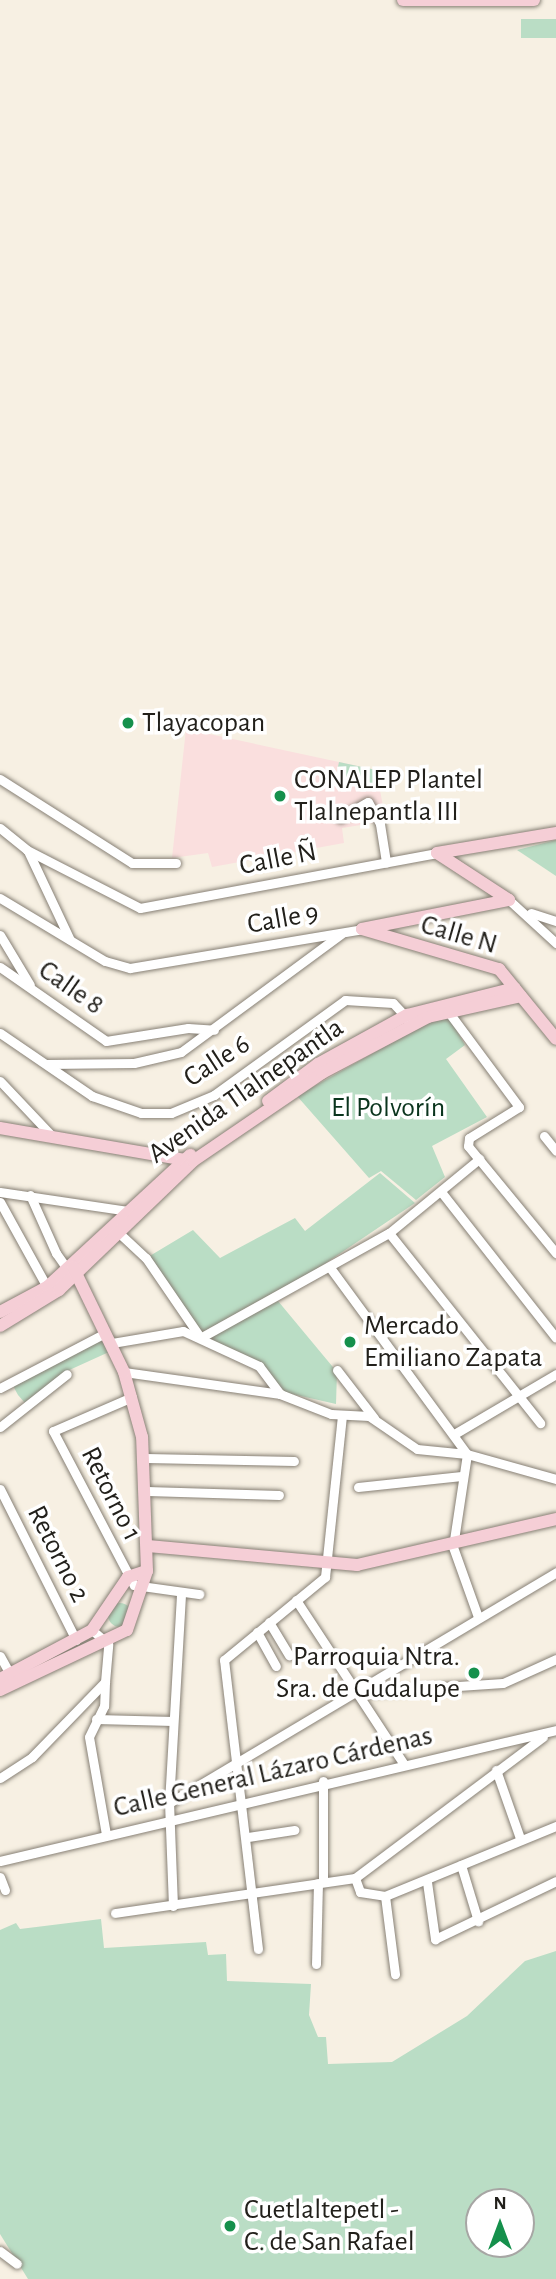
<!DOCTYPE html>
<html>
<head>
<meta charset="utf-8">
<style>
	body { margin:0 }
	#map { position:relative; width:556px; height:2279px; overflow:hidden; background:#f7f0e3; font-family:"Alegreya Sans",sans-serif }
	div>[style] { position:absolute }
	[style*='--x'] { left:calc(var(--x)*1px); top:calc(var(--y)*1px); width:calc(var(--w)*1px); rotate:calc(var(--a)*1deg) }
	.education>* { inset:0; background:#fadfde }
	.green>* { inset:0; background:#baddc5; transform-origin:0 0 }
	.round { border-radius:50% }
	.roads { filter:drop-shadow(0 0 2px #878075) drop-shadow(0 0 2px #878075) }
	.street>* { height:9px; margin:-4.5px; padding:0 4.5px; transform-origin:4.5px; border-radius:4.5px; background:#fff }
	.secondary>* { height:12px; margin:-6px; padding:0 6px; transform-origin:6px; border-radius:6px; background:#f5ced6 }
	.dots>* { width:19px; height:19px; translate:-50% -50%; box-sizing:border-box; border:4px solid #fff; border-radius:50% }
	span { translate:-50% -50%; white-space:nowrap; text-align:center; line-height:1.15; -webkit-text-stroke:7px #fff; paint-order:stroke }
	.poi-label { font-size:28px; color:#22201b }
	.left { translate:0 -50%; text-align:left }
	.right { translate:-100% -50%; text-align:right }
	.street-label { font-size:28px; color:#22201b }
	.park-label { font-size:28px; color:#0a341d }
	.north { position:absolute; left:465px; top:2188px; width:70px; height:70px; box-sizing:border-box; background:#fff; border:2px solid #a7a6a4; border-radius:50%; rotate:0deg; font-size:19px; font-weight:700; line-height:28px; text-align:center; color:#22201b }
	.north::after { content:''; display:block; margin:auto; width:24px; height:32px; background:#15904c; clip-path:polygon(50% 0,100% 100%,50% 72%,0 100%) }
</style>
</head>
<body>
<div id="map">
	<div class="education">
		<div style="clip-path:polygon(186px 729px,376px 770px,386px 821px,342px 828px,344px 843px,212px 867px,208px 853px,172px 858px)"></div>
	</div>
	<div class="green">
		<div style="left:556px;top:19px;width:19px;height:35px;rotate:90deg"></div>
		<div style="left:339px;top:762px;width:38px;height:20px;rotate:12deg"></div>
		<div style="clip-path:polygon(556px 840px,556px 876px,517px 850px)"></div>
		<div style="clip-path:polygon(446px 1012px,465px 1045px,446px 1059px,487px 1117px,432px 1146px,445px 1177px,416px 1200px,381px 1171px,369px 1178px,297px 1096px)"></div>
		<div style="clip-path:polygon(380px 1173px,415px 1203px,317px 1269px,201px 1333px,148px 1257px,193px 1230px,220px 1258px,295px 1218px,305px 1231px)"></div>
		<div style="clip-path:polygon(278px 1301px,337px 1372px,336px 1404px,283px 1392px,259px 1363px,207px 1338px)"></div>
		<div style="clip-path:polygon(104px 1337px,109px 1352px,65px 1372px,25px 1403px,18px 1395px,11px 1382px)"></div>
		<div class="round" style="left:108px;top:1603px;width:24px;height:24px"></div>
		<div style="clip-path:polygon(evenodd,101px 1919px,104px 1948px,206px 1942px,208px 1955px,226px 1954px,227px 1981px,311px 1984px,309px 2015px,318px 2037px,326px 2037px,328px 2064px,392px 2062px,467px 2016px,525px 1961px,556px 1951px,556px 2279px,28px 2279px,0 2234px,0 1930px,16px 1923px,20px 1929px,101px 1919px,479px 2202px,521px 2202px,521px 2244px,479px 2244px,479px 2202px)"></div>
	</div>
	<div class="roads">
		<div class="street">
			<div style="--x:0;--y:779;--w:156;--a:32.5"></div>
			<div style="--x:132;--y:863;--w:44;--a:0"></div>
			<div style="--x:340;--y:818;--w:32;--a:-30"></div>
			<div style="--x:368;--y:802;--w:25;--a:61"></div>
			<div style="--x:380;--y:824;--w:39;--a:81"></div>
			<div style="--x:0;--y:828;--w:35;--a:39"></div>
			<div style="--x:27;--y:850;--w:127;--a:27.2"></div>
			<div style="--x:140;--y:908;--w:302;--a:-10.5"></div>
			<div style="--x:28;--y:851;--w:98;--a:64.7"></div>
			<div style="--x:0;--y:898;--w:122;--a:31"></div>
			<div style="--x:105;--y:961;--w:26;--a:16"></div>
			<div style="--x:130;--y:968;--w:235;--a:-9.5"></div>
			<div style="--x:509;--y:900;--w:64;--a:42.5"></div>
			<div style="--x:531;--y:913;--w:26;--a:18"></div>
			<div style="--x:0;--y:935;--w:58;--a:59"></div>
			<div style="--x:0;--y:967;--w:129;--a:34.9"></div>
			<div style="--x:106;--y:1041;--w:83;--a:-9"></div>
			<div style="--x:188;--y:1028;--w:26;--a:4"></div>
			<div style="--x:447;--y:1010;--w:121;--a:53.4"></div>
			<div style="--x:519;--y:1107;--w:59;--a:148.2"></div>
			<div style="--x:469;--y:1138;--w:8;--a:97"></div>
			<div style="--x:468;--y:1146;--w:139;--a:50.6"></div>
			<div style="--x:0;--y:1033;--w:112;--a:34.4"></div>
			<div style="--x:92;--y:1096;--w:52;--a:19.1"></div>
			<div style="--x:141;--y:1113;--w:30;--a:0"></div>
			<div style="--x:171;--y:1113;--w:47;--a:-22.7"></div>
			<div style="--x:214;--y:1095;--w:162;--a:-35.9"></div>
			<div style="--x:345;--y:1000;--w:48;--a:3.6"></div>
			<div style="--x:393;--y:1003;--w:23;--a:47"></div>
			<div style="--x:47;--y:1064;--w:87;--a:-0.7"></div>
			<div style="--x:134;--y:1063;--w:48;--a:-13.2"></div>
			<div style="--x:181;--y:1052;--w:199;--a:-36.4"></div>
			<div style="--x:0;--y:1081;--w:74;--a:46.6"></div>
			<div style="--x:544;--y:1136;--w:19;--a:51"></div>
			<div style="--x:0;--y:1192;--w:129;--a:8.4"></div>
			<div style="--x:442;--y:1193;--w:184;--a:51.8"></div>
			<div style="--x:30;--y:1195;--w:64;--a:65.9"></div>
			<div style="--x:56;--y:1253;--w:16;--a:55"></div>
			<div style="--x:65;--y:1266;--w:6;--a:-18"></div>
			<div style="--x:0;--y:1202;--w:97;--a:61.1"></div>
			<div style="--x:119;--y:1233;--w:37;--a:43"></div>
			<div style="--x:146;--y:1258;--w:96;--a:55.6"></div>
			<div style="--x:389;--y:1233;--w:243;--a:51.5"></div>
			<div style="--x:331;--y:1269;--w:230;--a:53.7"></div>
			<div style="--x:467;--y:1454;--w:94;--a:98.6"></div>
			<div style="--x:453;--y:1547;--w:74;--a:70.3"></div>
			<div style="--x:200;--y:1338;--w:216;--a:-29.1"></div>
			<div style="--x:389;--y:1233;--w:117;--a:-39.4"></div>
			<div style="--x:112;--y:1343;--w:72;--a:-9.6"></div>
			<div style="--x:183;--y:1331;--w:84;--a:24.7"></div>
			<div style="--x:259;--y:1366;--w:35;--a:53"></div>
			<div style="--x:337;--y:1370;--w:61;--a:52.4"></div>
			<div style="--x:124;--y:1372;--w:158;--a:8"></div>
			<div style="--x:280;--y:1394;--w:55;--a:21.4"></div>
			<div style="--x:331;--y:1414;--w:38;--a:3"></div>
			<div style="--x:369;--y:1416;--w:58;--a:34.5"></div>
			<div style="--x:417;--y:1449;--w:50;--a:5.7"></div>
			<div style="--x:467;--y:1454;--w:92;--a:15.7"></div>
			<div style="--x:0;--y:1388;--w:119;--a:-27.6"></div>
			<div style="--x:132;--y:1397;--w:86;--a:156.7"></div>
			<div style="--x:53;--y:1431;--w:174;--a:62.3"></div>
			<div style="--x:134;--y:1585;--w:66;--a:7.9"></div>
			<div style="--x:0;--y:1427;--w:85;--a:-38.3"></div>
			<div style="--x:456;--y:1433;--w:116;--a:-30.5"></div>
			<div style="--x:146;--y:1458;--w:148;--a:1.2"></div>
			<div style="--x:358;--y:1487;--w:104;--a:-6.1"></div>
			<div style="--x:0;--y:1489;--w:169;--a:63.3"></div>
			<div style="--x:147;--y:1491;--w:132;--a:1.7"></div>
			<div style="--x:296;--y:1600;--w:195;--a:56.7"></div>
			<div style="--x:269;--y:1622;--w:39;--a:59"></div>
			<div style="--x:257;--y:1632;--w:39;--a:61"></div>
			<div style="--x:0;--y:1656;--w:21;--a:61"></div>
			<div style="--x:105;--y:1682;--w:24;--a:92"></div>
			<div style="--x:104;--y:1706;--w:34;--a:116"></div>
			<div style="--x:89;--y:1737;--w:98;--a:80.1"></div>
			<div style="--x:355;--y:1693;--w:148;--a:-3.9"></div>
			<div style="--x:503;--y:1683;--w:58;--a:-24.4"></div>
			<div style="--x:96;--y:1719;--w:77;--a:1.5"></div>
			<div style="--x:496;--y:1770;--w:72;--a:70.6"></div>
			<div style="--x:0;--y:1778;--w:38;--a:-33"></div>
			<div style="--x:32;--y:1757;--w:105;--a:-45.8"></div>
			<div style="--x:105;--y:1682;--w:38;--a:-85"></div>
			<div style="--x:108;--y:1644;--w:21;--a:-139"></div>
			<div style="--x:169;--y:1803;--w:451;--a:-30.8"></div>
			<div style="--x:248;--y:1837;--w:47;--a:-8.7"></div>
			<div style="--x:0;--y:1861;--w:571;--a:-13.26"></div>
			<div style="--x:461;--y:1865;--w:59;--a:73.1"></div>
			<div style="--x:0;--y:1877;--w:14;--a:69"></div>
			<div style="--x:355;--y:1878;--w:15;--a:70"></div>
			<div style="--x:360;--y:1892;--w:25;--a:9"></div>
			<div style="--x:385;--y:1896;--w:185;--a:-22.3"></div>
			<div style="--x:323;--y:1882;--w:101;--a:-90"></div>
			<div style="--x:427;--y:1882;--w:58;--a:82"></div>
			<div style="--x:435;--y:1939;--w:134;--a:-25.6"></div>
			<div style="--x:385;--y:1896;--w:79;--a:82.7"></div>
			<div style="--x:173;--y:1906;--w:103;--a:-92.2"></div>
			<div style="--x:169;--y:1803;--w:210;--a:-86.7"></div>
			<div style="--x:115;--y:1913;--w:243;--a:-8.3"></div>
			<div style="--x:355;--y:1878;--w:235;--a:-36.9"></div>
			<div style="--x:258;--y:1949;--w:291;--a:-96.7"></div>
			<div style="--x:224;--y:1660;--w:131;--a:-39.4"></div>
			<div style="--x:325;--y:1577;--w:162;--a:-84"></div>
			<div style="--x:316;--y:1964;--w:81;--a:-88.6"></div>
			<div style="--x:0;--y:2251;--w:21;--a:37"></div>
		</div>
		<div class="secondary">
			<div style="--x:403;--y:0;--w:131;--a:0"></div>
			<div style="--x:437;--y:853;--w:121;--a:-9.5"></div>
			<div style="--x:437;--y:853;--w:86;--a:33.1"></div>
			<div style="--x:362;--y:929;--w:143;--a:16.3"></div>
			<div style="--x:499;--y:969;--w:90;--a:50.8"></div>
			<div style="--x:362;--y:929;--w:150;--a:-11.2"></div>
			<div style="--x:268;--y:1101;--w:62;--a:-36.5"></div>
			<div style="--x:318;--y:1064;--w:102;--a:-28.8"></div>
			<div style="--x:407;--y:1015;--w:111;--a:-14"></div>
			<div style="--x:0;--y:1128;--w:189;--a:9.8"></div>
			<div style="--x:0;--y:1312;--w:53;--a:-28"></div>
			<div style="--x:47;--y:1287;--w:195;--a:-42.7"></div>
			<div style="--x:0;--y:1326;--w:69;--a:-31.4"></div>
			<div style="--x:59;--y:1290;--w:186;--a:-43.9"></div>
			<div style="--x:193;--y:1161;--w:156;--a:-34.3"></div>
			<div style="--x:322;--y:1073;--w:120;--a:-27.8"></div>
			<div style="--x:428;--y:1017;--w:95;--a:-12.7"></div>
			<div style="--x:148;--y:1546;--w:210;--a:5.2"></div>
			<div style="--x:357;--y:1565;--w:204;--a:-13"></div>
			<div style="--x:0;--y:1679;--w:104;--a:-28"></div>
			<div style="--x:92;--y:1630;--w:64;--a:-55.8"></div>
			<div style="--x:128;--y:1577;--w:20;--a:-18"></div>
			<div style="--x:0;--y:1690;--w:140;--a:-25.3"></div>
			<div style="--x:127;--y:1630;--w:62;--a:-71.3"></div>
			<div style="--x:147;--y:1571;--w:134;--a:-92.1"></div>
			<div style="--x:142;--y:1437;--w:67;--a:-105.5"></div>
			<div style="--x:124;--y:1372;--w:117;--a:-115.9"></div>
		</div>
	</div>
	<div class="dots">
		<div style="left:128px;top:723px;background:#15904c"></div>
		<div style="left:280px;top:796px;background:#15904c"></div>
		<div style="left:350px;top:1342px;background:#15904c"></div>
		<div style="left:474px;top:1673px;background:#15904c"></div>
		<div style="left:230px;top:2226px;background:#15904c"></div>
	</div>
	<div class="poi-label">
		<span class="left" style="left:142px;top:723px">Tlayacopan</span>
		<span class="left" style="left:294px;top:796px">CONALEP Plantel<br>Tlalnepantla III</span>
		<span class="left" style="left:364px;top:1342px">Mercado<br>Emiliano Zapata</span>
		<span class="right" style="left:460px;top:1673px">Parroquia Ntra.<br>Sra. de Gudalupe</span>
		<span class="left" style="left:244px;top:2226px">Cuetlaltepetl -<br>C. de San Rafael</span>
	</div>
	<div class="street-label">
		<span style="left:278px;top:859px;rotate:-11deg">Calle Ñ</span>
		<span style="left:283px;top:919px;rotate:-10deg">Calle 9</span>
		<span style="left:459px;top:935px;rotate:16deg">Calle N</span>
		<span style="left:71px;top:988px;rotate:35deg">Calle 8</span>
		<span style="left:217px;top:1061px;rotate:-33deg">Calle 6</span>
		<span style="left:246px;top:1091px;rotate:-35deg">Avenida Tlalnepantla</span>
		<span style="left:111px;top:1494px;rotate:63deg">Retorno 1</span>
		<span style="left:58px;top:1554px;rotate:63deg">Retorno 2</span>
		<span style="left:273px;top:1772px;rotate:-13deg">Calle General Lázaro Cárdenas</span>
	</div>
	<div class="park-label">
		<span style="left:388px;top:1108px">El Polvorín</span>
	</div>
	<div class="north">N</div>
</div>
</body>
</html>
